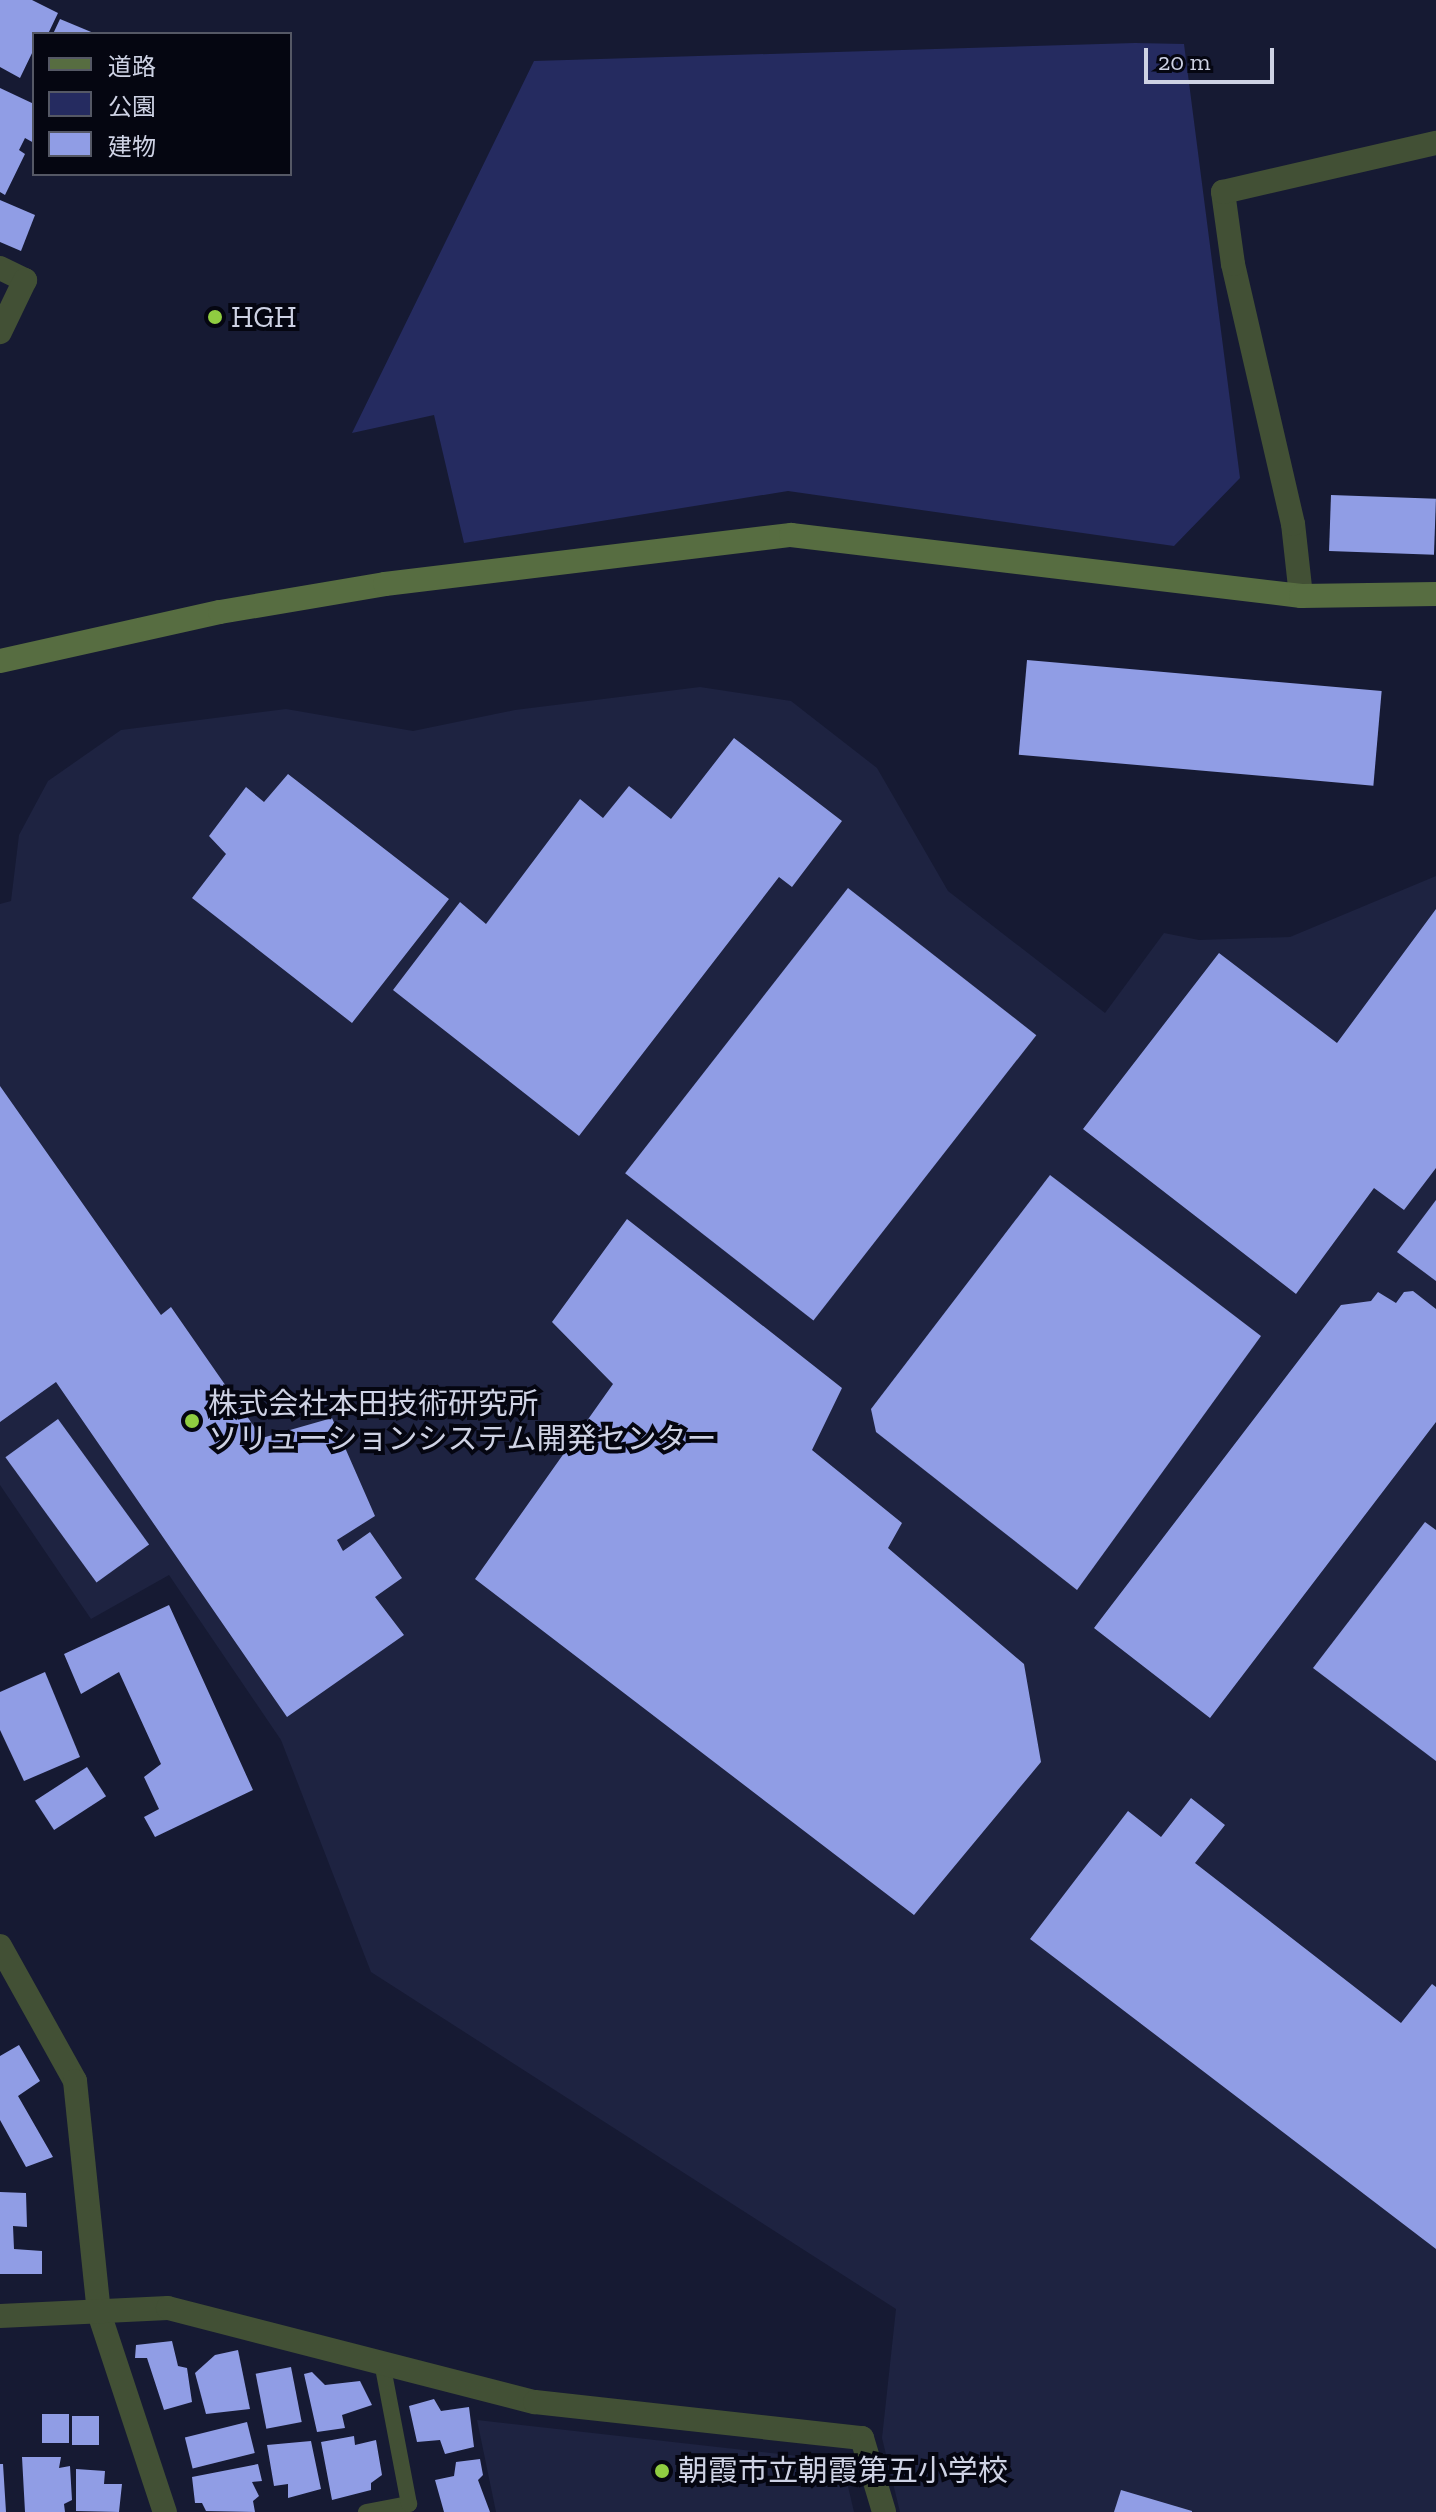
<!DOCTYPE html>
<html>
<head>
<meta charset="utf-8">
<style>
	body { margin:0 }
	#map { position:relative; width:1436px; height:2512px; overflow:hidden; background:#161a33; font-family:"Zilla Slab","Noto Sans JP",serif }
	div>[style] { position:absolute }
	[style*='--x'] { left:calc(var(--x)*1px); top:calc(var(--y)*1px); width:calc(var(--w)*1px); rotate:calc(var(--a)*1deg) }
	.built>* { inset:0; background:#1e2341 }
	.green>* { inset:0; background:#252b60 }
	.building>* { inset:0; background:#909de5; transform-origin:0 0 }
	.lane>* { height:16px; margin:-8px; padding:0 8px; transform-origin:8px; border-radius:8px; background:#425035 }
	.street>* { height:24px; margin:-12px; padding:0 12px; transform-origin:12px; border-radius:12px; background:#425035 }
	.secondary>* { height:24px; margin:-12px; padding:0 12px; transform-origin:12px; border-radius:12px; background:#576d41 }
	.dots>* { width:22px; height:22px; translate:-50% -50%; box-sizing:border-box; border:4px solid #050611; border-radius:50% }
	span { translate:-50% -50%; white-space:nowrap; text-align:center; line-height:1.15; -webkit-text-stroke:8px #050611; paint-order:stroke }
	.poi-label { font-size:30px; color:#ced2e4 }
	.left { translate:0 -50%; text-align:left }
	.legend { position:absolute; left:32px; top:32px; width:260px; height:144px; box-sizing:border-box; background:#050611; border:2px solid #555865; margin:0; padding:10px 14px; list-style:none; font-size:24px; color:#ced2e4 }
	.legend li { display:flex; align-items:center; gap:16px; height:40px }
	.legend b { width:40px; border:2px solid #555865 }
	.scale { position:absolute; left:1144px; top:48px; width:130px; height:36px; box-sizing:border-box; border:4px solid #ced2e4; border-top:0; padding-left:10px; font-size:24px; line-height:28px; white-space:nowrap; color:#ced2e4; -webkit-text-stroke:6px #050611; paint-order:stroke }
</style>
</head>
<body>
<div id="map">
	<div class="built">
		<div style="clip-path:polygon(700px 687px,791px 701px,877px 768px,948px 891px,1105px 1013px,1164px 933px,1199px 940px,1290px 937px,1436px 876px,1436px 2512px,900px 2512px,882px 2438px,896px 2309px,371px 1972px,281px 1740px,169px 1575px,91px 1619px,0 1485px,0 904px,11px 901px,19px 835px,48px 781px,121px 730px,286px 709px,413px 731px,515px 710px)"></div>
		<div style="clip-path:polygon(477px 2420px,825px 2459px,847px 2482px,854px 2512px,496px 2512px)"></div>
	</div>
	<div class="green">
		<div style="clip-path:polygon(1135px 43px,1184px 44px,1240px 478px,1174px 546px,788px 491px,464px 543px,434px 415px,352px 433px,534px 61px)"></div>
	</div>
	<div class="building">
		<div style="clip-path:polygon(0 0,32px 0,58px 13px,48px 34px,34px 34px,34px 49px,20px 78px,0 67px)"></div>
		<div style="clip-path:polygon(60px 19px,96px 34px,53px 34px)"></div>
		<div style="clip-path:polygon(0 88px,34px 104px,34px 143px,25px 138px,19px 150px,25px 154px,5px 195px,0 192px)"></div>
		<div style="clip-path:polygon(0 200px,35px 215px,21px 251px,0 242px)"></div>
		<div style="left:1331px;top:495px;width:105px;height:56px;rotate:2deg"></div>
		<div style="left:1027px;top:660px;width:356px;height:95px;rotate:5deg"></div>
		<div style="clip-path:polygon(734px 738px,842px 821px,792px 887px,779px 877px,579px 1136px,393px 990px,460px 902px,486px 924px,580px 799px,603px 818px,629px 786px,671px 819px)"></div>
		<div style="clip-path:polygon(288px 774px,449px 899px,352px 1023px,192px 898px,226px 854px,209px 836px,246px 787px,264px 802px)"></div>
		<div style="left:848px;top:888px;width:239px;height:362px;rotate:38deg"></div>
		<div style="clip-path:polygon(1436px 909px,1436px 1168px,1404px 1210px,1374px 1188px,1296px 1294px,1083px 1129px,1219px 953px,1337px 1043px)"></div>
		<div style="clip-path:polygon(0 1086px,161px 1315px,171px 1307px,262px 1438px,332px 1418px,375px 1516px,337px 1540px,343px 1551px,370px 1532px,402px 1578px,375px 1597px,404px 1635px,287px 1717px,56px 1382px,0 1422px)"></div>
		<div style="clip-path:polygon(1050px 1175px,1261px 1336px,1077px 1590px,876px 1432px,871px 1409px)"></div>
		<div style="clip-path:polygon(1436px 1200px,1436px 1281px,1397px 1252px)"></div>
		<div style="clip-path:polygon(627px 1219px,842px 1388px,812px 1450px,902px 1523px,888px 1548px,1024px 1664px,1041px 1762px,914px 1915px,475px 1579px,613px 1384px,552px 1322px)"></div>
		<div style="clip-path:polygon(1413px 1291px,1436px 1309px,1436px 1422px,1210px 1718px,1094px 1628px,1341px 1305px,1371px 1301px,1378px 1292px,1396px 1303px,1404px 1292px)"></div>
		<div style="left:58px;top:1419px;width:155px;height:65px;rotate:54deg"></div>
		<div style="clip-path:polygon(1425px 1522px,1436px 1530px,1436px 1761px,1313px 1668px)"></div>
		<div style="clip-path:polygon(169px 1605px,253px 1790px,155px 1837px,144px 1817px,159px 1809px,144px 1777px,161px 1764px,119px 1672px,81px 1694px,64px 1654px)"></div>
		<div style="clip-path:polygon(45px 1672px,80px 1757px,24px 1781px,0 1730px,0 1692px)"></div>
		<div style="left:87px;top:1767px;width:35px;height:62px;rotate:57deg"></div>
		<div style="clip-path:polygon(1191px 1798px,1225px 1825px,1195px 1863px,1401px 2023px,1432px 1984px,1436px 1987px,1436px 2249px,1030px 1939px,1128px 1811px,1161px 1837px)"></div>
		<div style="clip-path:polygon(19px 2045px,40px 2081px,18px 2096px,53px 2157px,26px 2167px,0 2120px,0 2056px)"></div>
		<div style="clip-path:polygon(0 2192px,26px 2193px,27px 2227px,13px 2226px,14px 2249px,42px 2251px,42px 2274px,0 2274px)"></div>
		<div style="clip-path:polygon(172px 2341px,178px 2366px,187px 2368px,192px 2402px,164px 2410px,147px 2358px,135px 2358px,136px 2345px)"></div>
		<div style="clip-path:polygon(238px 2350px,250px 2409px,206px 2414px,195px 2373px,215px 2355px)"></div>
		<div style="left:291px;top:2367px;width:56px;height:36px;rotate:79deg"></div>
		<div style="clip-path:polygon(312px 2372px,325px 2385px,360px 2381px,372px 2405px,342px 2415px,345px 2428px,317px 2432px,304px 2374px)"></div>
		<div style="clip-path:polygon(434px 2399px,441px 2411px,469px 2407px,474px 2447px,445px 2454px,440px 2440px,417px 2442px,409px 2406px)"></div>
		<div style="left:42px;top:2414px;width:27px;height:29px"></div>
		<div style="left:72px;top:2416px;width:27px;height:29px"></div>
		<div style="left:247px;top:2422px;width:32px;height:64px;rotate:76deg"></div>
		<div style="clip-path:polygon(354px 2436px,355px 2445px,376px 2440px,382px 2475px,371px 2483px,371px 2490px,332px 2500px,321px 2442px)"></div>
		<div style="clip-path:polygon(311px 2441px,321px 2489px,288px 2498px,288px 2484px,274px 2486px,267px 2445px)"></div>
		<div style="clip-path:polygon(22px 2457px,61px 2457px,59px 2468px,70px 2466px,72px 2500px,64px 2504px,65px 2512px,25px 2512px)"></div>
		<div style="clip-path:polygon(480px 2459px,483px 2475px,478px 2480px,490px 2512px,444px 2512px,435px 2480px,454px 2476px,456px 2462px)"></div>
		<div style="clip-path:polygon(0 2464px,3px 2464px,6px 2512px,0 2512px)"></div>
		<div style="clip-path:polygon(258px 2464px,262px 2481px,252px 2482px,259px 2496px,253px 2501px,255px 2512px,206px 2511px,202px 2503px,195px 2503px,192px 2477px)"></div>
		<div style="clip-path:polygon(76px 2469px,105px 2471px,104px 2484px,122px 2484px,119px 2512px,76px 2511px)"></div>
		<div style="clip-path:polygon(1121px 2490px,1192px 2511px,1192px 2512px,1114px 2512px)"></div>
	</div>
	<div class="lane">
		<div style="--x:366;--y:2512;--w:44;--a:-10.5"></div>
		<div style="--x:409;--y:2504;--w:145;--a:-100.8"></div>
	</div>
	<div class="street">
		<div style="--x:0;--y:268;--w:28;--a:26"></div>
		<div style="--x:25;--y:280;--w:58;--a:115.7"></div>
		<div style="--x:1301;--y:596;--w:72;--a:-96.3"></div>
		<div style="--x:1293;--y:524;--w:267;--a:-103"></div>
		<div style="--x:1233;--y:264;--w:73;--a:-97.9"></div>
		<div style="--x:1223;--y:192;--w:219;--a:-13"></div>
		<div style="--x:0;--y:1946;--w:154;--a:60.9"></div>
		<div style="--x:75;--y:2081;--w:233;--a:84.1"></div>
		<div style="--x:99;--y:2313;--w:210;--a:71.7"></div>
		<div style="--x:0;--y:2316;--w:168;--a:-2.7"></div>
		<div style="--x:168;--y:2308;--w:379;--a:14.4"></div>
		<div style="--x:535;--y:2402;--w:329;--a:6.3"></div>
		<div style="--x:862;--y:2438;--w:77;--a:73.4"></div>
	</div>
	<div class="secondary">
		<div style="--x:0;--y:661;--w:225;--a:-12.6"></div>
		<div style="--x:220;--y:612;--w:167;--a:-9.6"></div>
		<div style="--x:385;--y:584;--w:409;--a:-6.9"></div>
		<div style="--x:791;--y:535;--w:514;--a:6.82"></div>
		<div style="--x:1301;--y:596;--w:135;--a:-0.8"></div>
	</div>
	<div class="dots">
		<div style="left:215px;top:317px;background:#90cd41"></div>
		<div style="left:192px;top:1421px;background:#90cd41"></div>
		<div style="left:662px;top:2471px;background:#90cd41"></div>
	</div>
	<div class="poi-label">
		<span class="left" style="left:231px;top:317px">HGH</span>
		<span class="left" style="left:208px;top:1421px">株式会社本田技術研究所<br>ソリューションシステム開発センター</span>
		<span class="left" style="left:678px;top:2471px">朝霞市立朝霞第五小学校</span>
	</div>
	<ul class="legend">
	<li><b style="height:10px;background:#576d41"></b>道路</li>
	<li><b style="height:22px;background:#252b60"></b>公園</li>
	<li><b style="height:22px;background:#909de5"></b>建物</li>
	</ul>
	<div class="scale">20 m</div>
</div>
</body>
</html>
